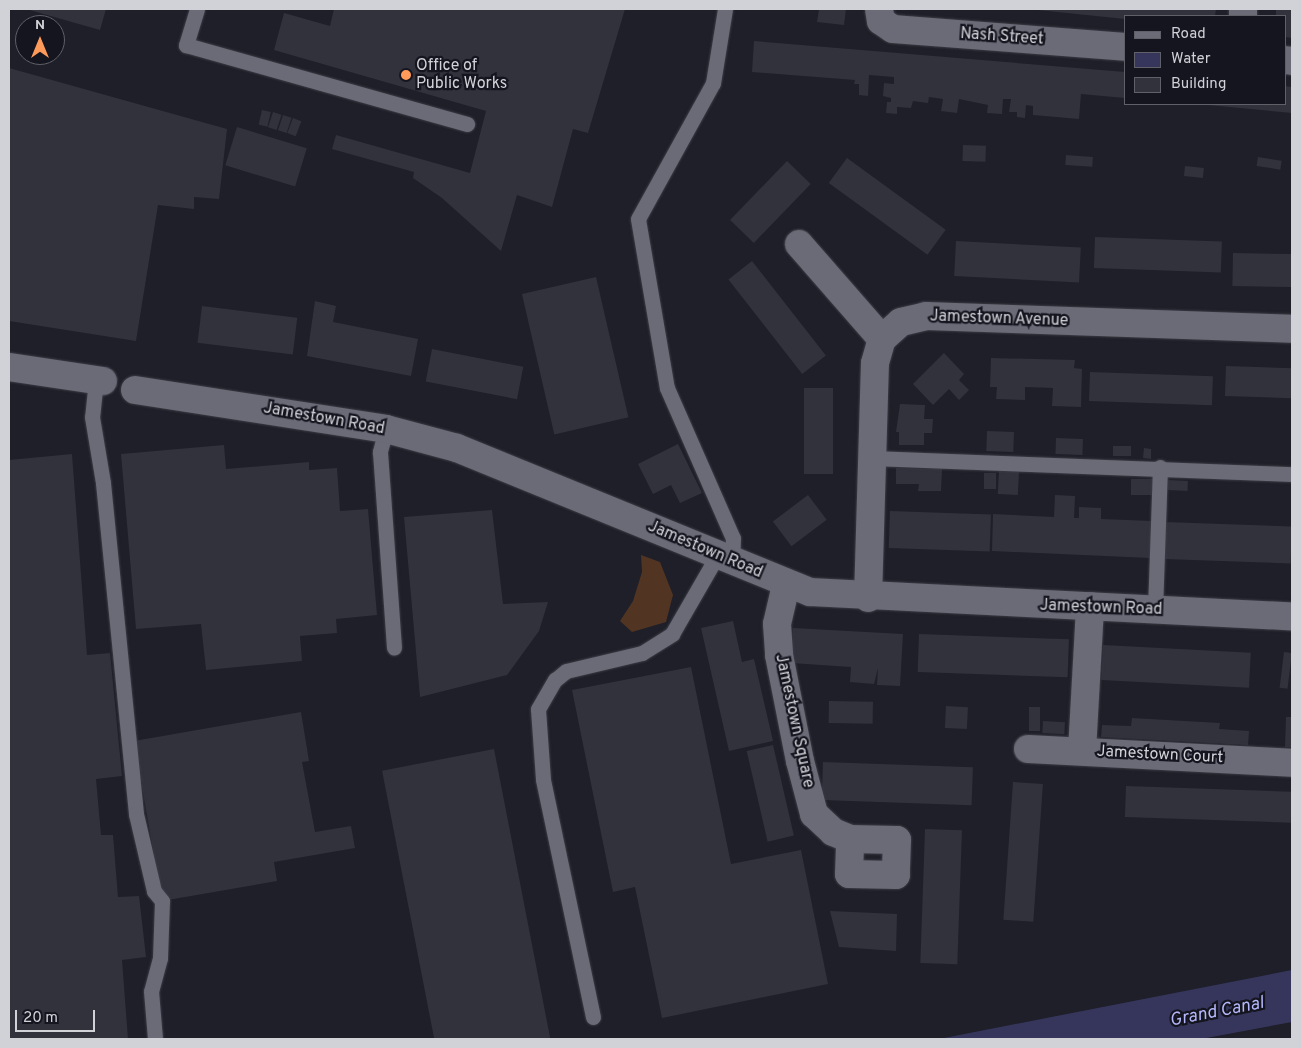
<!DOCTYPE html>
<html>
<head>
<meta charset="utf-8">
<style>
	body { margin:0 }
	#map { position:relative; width:1301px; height:1048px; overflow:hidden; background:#1e1f28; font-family:Overpass,sans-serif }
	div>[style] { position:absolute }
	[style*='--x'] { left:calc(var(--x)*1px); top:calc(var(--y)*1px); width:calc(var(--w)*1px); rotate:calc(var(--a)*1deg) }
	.green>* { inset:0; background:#523422 }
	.water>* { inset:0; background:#36365d }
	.building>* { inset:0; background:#31323c; transform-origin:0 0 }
	.roads { filter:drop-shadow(0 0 1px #3c3c45) drop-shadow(0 0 1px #3c3c45) }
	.lane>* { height:15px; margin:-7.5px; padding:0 7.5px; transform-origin:7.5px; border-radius:7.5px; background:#6a6b77 }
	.street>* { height:28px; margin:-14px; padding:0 14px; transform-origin:14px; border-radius:14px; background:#6a6b77 }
	.dots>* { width:14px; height:14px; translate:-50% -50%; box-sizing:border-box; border:2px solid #15151f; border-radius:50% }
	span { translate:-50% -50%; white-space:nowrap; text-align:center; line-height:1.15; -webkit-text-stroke:4.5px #15151f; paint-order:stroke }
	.street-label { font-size:16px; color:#d1d1d8 }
	.poi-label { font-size:16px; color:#d1d1d8 }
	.left { translate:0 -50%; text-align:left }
	.water-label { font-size:18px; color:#b4b7fb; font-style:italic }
	.frame { position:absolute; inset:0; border:10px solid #d1d1d8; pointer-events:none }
	.legend { position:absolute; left:1124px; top:15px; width:162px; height:90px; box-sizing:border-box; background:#15151f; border:1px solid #606069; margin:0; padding:6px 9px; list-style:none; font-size:15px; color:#d1d1d8 }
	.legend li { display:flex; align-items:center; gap:10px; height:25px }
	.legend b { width:25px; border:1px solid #606069 }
	.north { position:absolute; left:15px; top:15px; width:50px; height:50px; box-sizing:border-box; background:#15151f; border:1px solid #606069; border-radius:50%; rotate:0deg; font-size:14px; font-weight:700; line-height:20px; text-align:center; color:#d1d1d8 }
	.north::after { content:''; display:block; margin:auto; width:18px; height:22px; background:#ff9b5a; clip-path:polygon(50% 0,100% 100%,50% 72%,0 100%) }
	.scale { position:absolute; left:15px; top:1010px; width:80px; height:22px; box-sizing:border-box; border:2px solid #d1d1d8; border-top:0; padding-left:6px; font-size:15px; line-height:18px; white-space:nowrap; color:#d1d1d8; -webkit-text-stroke:4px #15151f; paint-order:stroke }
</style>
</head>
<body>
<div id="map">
	<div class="green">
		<div style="clip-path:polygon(641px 555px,660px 562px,673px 595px,666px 622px,632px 632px,620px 621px,633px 601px,642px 572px)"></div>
	</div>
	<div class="water">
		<div style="clip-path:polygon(1292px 970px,1292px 1022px,1201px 1039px,939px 1039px)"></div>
	</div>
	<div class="building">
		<div style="clip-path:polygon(26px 9px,106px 9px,100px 30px)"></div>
		<div style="clip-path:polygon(334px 9px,625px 9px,588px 133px,573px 129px,552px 207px,517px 195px,501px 251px,442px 198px,413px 178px,414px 172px,332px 149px,336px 135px,470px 173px,486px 111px,274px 50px,284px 13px,330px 26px)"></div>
		<div style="clip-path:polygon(819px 9px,846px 9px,844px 25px,817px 22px)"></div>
		<div style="clip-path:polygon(1028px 9px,1216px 9px,1215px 16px,1125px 19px)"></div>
		<div style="clip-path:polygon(1276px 9px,1292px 9px,1292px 38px,1285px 37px,1285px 16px,1276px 16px)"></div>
		<div style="clip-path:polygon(754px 41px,1125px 72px,1125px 98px,1081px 94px,1079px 119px,1033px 115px,1033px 106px,1026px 105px,1025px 118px,1017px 117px,1017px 112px,1009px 112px,1011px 99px,1003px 99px,1002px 114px,987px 113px,988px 105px,959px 99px,957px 113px,941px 111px,943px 99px,929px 97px,928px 103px,913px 101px,911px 108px,897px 107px,897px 114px,886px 113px,887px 102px,891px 102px,891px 98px,883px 96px,884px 83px,894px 84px,894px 77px,869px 75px,868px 96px,859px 95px,859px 84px,854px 84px,855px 80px,752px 72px)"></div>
		<div style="clip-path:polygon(9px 68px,227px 129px,219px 199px,194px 197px,194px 209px,158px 205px,136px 341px,9px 321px)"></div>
		<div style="clip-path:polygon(1285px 86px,1292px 87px,1292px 113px,1208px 105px,1285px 104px)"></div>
		<div style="left:262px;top:110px;width:9px;height:15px;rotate:13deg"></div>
		<div style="left:273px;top:112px;width:9px;height:16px;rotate:18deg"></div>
		<div style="left:283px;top:115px;width:9px;height:16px;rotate:18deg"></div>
		<div style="left:293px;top:118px;width:9px;height:16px;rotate:21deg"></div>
		<div style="left:237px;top:127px;width:73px;height:40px;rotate:17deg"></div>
		<div style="left:963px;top:145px;width:23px;height:16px;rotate:2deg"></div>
		<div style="left:1066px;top:155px;width:27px;height:10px;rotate:4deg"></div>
		<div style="left:1258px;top:157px;width:24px;height:9px;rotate:9deg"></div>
		<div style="left:847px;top:158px;width:122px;height:31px;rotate:36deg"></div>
		<div style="left:787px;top:161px;width:33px;height:82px;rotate:44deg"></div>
		<div style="left:1185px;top:166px;width:19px;height:10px;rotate:6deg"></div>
		<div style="left:1095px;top:237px;width:127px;height:31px;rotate:2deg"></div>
		<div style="left:956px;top:241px;width:125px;height:35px;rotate:3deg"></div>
		<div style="left:1233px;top:253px;width:59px;height:33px;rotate:1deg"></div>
		<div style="left:752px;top:261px;width:120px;height:30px;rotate:52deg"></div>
		<div style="left:596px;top:277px;width:144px;height:76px;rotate:77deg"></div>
		<div style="clip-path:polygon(315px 301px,336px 306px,333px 322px,418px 339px,411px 376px,307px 356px)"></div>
		<div style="left:202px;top:306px;width:96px;height:37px;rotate:7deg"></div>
		<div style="left:432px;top:349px;width:93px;height:33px;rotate:11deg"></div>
		<div style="clip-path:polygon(944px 353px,964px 374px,959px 380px,969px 390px,959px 400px,949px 389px,933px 405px,913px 384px)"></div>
		<div style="clip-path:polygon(991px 358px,1075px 360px,1074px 368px,1082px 369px,1081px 407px,1052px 406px,1053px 388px,1025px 387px,1025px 400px,996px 399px,997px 387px,990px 387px)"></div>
		<div style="left:1226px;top:366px;width:66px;height:30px;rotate:2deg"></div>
		<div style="left:1090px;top:372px;width:123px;height:29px;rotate:2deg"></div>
		<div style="left:804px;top:388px;width:29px;height:86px"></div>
		<div style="clip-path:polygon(900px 404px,925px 405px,924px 419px,933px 419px,932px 433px,924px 433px,924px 445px,899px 445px,899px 432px,896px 432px)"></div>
		<div style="left:987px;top:431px;width:27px;height:20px;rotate:2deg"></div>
		<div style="left:1056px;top:438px;width:27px;height:16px;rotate:2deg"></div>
		<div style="clip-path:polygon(678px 444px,702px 493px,680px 503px,671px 485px,653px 494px,638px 464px)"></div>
		<div style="clip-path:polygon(224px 445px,226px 469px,309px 462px,309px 470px,337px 468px,340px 511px,368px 509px,377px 615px,336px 619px,337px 633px,300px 636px,302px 661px,206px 670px,201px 624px,136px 629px,121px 454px)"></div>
		<div style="left:1113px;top:446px;width:18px;height:10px"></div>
		<div style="clip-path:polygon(1144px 448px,1151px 449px,1151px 459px,1143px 458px)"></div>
		<div style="clip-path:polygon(72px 454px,87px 655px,110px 653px,122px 776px,96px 779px,101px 835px,113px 835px,118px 897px,139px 896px,146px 957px,122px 960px,128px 1039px,9px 1039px,9px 460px)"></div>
		<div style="clip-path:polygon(896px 468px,942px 469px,941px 491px,918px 491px,919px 484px,896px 484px)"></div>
		<div style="left:999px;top:471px;width:20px;height:23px;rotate:3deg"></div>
		<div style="left:984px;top:473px;width:12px;height:16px"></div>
		<div style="left:1131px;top:479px;width:23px;height:16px"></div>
		<div style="left:1168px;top:480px;width:20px;height:10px;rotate:3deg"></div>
		<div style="left:808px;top:495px;width:31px;height:44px;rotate:53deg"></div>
		<div style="clip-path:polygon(1055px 495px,1075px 496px,1074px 518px,1079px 518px,1079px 507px,1101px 508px,1101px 519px,1152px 521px,1150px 558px,992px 551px,993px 514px,1054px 517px)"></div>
		<div style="clip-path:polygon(492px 510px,503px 604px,548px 602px,539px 631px,507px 675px,420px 697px,404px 517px)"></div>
		<div style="left:890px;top:511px;width:101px;height:37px;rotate:2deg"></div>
		<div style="left:1165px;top:522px;width:127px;height:37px;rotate:2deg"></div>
		<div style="clip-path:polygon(733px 621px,742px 662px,754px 659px,773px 741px,729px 751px,701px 628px)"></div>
		<div style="clip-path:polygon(793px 628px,903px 634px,900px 686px,877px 685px,878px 668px,874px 684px,850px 682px,851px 667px,791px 663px)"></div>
		<div style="left:919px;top:634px;width:150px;height:38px;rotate:2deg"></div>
		<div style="left:1103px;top:645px;width:148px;height:35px;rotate:3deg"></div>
		<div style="left:1284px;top:652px;width:8px;height:36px;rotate:7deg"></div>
		<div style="clip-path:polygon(691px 667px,731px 864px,801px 850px,828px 984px,662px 1018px,635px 887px,613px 892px,572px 690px)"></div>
		<div style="left:829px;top:701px;width:44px;height:22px;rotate:1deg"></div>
		<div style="left:946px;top:706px;width:22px;height:22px;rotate:3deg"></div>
		<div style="left:1029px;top:707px;width:11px;height:24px"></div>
		<div style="clip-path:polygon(301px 712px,309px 761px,302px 762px,315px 832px,351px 826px,355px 848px,274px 862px,277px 881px,162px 901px,134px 741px)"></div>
		<div style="clip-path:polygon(1286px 717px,1292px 717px,1292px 747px,1285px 747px)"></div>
		<div style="clip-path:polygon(1132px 718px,1220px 723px,1219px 729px,1249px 731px,1248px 745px,1101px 737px,1102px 725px,1131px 726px)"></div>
		<div style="left:1043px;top:721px;width:22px;height:12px;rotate:3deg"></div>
		<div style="left:773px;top:745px;width:93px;height:27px;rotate:77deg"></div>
		<div style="left:494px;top:749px;width:295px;height:114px;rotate:79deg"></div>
		<div style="left:823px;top:762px;width:150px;height:38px;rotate:2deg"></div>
		<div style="left:1013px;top:782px;width:30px;height:138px;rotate:4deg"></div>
		<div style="left:1126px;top:786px;width:166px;height:31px;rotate:2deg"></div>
		<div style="left:925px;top:829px;width:37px;height:134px;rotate:2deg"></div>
		<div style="clip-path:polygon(830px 911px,897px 914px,896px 951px,839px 947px)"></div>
	</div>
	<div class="roads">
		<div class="lane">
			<div style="--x:197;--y:9;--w:38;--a:107"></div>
			<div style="--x:186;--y:45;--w:292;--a:15.7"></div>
			<div style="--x:725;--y:9;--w:75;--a:99.2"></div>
			<div style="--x:713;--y:83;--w:155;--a:118.9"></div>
			<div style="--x:638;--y:219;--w:171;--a:80.3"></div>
			<div style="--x:667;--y:388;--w:164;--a:66.3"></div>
			<div style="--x:733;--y:538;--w:24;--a:92"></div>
			<div style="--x:96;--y:380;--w:37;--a:96"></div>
			<div style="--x:92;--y:417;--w:67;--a:80.5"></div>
			<div style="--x:103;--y:483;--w:333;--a:84.3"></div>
			<div style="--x:136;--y:814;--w:79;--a:76.8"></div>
			<div style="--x:154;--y:891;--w:13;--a:51"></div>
			<div style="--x:162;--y:901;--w:57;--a:92"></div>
			<div style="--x:160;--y:958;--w:34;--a:105"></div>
			<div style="--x:151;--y:991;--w:48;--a:85.2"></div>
			<div style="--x:386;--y:429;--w:24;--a:105"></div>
			<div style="--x:380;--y:452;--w:196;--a:85.9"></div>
			<div style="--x:873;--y:458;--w:419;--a:2.2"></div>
			<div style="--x:1155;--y:610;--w:143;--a:-88"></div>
			<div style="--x:593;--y:1017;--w:243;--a:-101.9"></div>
			<div style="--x:543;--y:779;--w:70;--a:-94.1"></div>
			<div style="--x:538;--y:709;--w:34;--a:-60"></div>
			<div style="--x:555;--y:680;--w:14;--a:-39"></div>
			<div style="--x:566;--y:671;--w:78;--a:-13.3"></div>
			<div style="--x:642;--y:653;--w:36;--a:-32"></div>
			<div style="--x:672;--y:634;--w:90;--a:-60"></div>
		</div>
		<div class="street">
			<div style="--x:879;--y:9;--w:12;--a:81"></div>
			<div style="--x:881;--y:21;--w:14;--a:34"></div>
			<div style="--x:893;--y:29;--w:233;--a:4.4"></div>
			<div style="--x:1243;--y:16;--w:7;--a:-90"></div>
			<div style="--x:1285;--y:60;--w:7;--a:8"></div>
			<div style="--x:799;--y:244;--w:126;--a:48.9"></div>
			<div style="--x:9;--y:367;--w:95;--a:8.5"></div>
			<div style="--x:135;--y:390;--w:254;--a:8.8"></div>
			<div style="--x:386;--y:429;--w:73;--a:15"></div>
			<div style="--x:457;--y:448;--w:381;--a:22.2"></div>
			<div style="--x:810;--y:592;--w:483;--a:2.9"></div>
			<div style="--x:786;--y:585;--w:40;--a:103"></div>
			<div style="--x:777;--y:624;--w:31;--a:86"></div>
			<div style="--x:779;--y:655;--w:108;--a:78.8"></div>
			<div style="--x:800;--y:761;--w:55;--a:75.2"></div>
			<div style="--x:814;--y:814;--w:26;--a:43"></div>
			<div style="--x:833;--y:832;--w:18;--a:22"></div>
			<div style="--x:868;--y:598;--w:235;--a:-88.3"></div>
			<div style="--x:875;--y:363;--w:25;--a:-74"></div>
			<div style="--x:882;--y:339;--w:25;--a:-42"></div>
			<div style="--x:901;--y:322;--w:26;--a:-13"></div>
			<div style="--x:926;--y:316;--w:366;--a:2"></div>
			<div style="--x:1028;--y:749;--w:264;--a:3"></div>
			<div style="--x:1082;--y:751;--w:145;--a:-86.8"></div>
			<div style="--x:850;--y:839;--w:47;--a:1.2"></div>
			<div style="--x:897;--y:840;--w:35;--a:92"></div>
			<div style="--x:896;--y:875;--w:47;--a:-178.8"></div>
			<div style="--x:849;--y:874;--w:35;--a:-88"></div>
		</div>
	</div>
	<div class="dots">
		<div style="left:406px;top:75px;background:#ff9b5a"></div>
	</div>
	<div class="street-label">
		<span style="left:1002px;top:37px;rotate:4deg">Nash Street</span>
		<span style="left:999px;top:319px;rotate:2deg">Jamestown Avenue</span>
		<span style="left:324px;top:419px;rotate:10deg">Jamestown Road</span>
		<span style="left:705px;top:550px;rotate:23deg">Jamestown Road</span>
		<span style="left:1101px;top:608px;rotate:2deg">Jamestown Road</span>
		<span style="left:794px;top:721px;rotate:78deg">Jamestown Square</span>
		<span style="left:1160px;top:755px;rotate:3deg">Jamestown Court</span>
	</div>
	<div class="poi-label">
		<span class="left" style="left:416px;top:75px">Office of<br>Public Works</span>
	</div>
	<div class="water-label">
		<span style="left:1217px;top:1013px;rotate:-11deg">Grand Canal</span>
	</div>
	<div class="frame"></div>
	<ul class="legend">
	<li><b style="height:6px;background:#6a6b77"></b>Road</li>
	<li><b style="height:14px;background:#36365d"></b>Water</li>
	<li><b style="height:14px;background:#31323c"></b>Building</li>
	</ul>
	<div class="north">N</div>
	<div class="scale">20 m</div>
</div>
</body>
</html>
